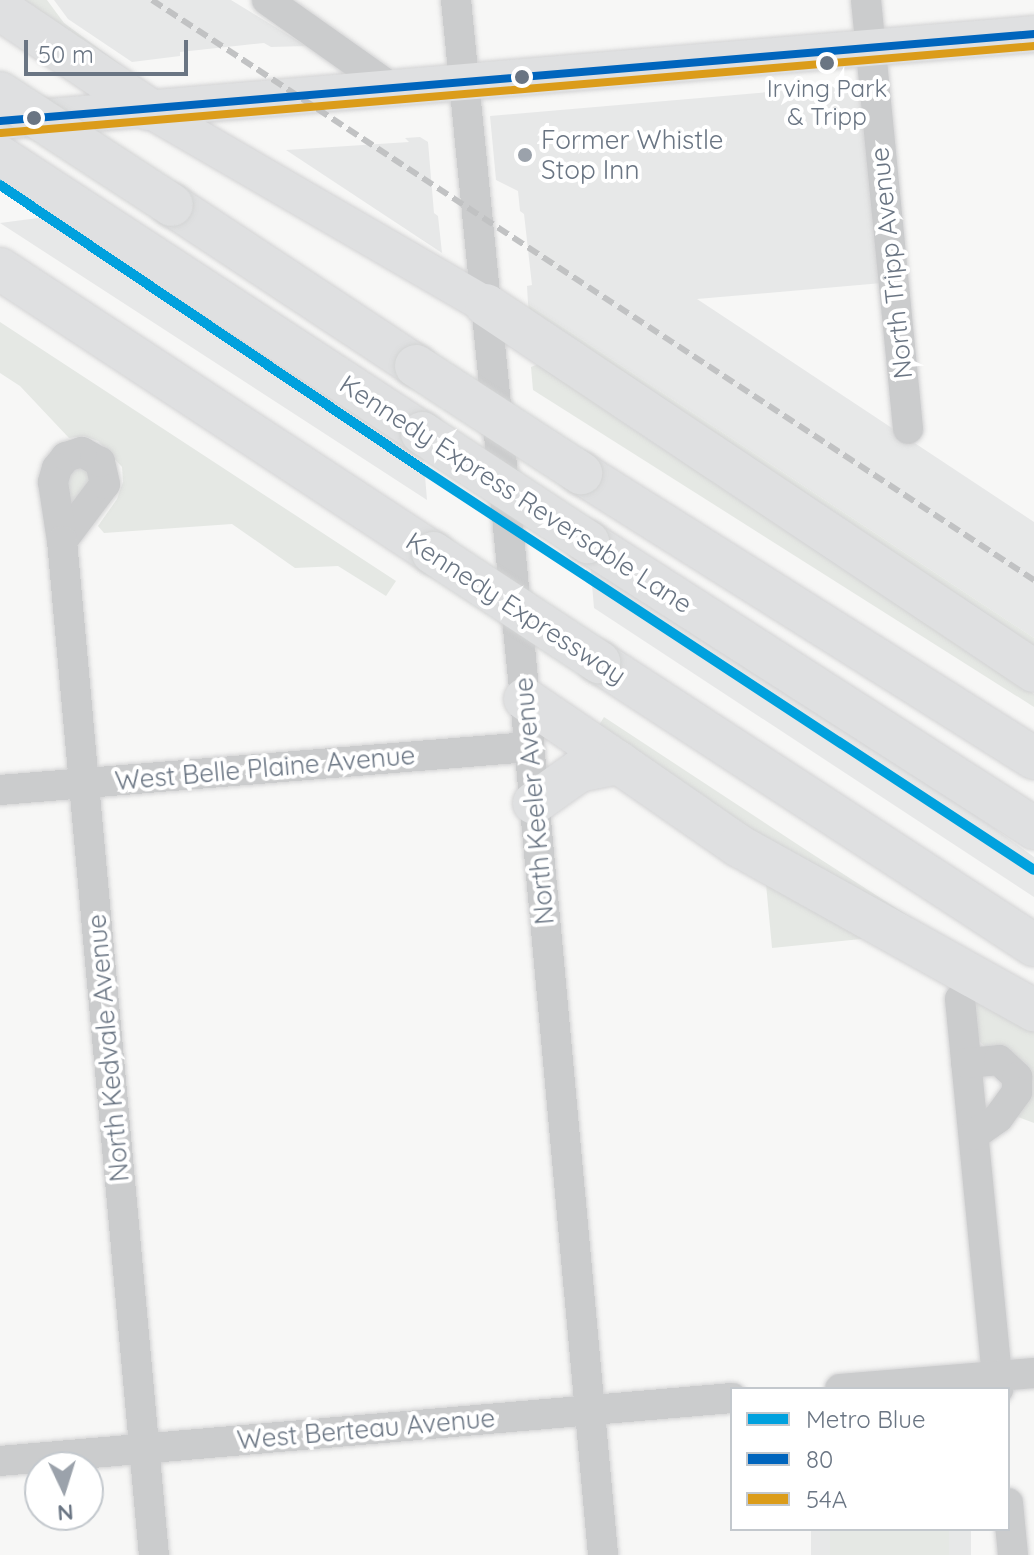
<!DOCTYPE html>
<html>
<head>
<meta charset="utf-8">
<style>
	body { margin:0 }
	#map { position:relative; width:1034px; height:1555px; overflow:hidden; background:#f7f7f6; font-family:Quicksand,sans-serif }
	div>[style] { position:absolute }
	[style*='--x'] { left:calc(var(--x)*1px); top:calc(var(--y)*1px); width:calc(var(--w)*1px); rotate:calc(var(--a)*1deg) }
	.built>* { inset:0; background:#e7e8e8; transform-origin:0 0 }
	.green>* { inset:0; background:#e5e8e4; transform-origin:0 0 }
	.roads { filter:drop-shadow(0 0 2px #d3d3d4) drop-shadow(0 0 2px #d3d3d4) }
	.minor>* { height:30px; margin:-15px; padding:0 15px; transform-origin:15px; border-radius:15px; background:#cbcccd }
	.major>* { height:36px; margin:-18px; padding:0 18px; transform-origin:18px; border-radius:18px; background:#dfe0e1 }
	.highway>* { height:42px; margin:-21px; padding:0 21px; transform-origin:21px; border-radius:21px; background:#dfe0e1 }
	.rail>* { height:6px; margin-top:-3px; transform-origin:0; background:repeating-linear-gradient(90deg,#c1c2c3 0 12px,transparent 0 18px) }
	.bridges { filter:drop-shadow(0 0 2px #d3d4d4) drop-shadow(0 0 2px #d3d4d4) }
	.highway-bridge>* { height:42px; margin:-21px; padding:0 21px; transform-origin:21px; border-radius:21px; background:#dfe0e1 }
	.bus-1>* { height:8px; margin:-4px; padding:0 4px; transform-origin:4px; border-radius:4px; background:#0065bd }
	.bus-2>* { height:8px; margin:-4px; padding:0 4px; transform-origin:4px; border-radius:4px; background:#db9c1a }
	.metro-1>* { height:10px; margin:-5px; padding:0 5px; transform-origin:5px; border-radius:5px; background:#00a1de }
	.dots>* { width:22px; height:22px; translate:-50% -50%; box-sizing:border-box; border:4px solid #fff; border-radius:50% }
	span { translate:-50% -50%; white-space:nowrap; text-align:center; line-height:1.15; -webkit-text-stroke:8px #fff; paint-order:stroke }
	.bus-label { font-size:24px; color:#6a7583 }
	.poi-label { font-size:26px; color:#6a7583 }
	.left { translate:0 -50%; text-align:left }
	.street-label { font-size:26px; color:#6a7583 }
	.legend { position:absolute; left:730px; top:1387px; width:280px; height:144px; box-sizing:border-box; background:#fff; border:2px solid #c3c8cd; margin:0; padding:10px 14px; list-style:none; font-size:24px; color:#6a7583 }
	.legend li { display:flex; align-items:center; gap:16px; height:40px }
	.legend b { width:40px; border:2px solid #c3c8cd }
	.north { position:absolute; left:24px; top:1451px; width:80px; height:80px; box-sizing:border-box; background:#fff; border:2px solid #c3c8cd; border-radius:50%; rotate:176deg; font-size:22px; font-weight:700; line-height:32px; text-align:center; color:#6a7583 }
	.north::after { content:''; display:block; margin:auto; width:28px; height:36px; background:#9ba2ab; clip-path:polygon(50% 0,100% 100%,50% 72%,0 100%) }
	.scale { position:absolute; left:24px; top:40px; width:164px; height:36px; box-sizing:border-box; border:4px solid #6a7583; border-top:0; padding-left:10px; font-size:24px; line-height:28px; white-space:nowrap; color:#6a7583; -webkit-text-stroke:6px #fff; paint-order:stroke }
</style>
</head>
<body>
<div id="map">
	<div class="built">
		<div style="clip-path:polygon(54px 0,231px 0,306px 46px,271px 47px,264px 43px,180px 52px,180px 56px,132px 62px,68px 19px)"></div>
		<div style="clip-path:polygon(862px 84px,882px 283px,697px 299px,1034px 522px,1034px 638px,528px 304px,527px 286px,532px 285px,524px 214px,520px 211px,518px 191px,496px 180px,490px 116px)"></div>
		<div style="clip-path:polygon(420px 137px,428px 142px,434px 213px,438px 216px,442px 253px,286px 150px,409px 142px,405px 138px)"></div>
		<div style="clip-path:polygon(61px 215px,423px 452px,427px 500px,0 223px)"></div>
		<div style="clip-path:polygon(590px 561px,916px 772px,1034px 857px,1034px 897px,594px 608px)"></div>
		<div style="left:811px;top:1529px;width:160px;height:26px"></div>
	</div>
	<div class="green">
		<div style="clip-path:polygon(12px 0,47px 0,64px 23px,121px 65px,113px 65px)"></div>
		<div style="clip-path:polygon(528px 304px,1034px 638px,1034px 650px,529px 309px)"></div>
		<div style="clip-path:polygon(0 322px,396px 581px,386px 596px,338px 566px,295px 568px,232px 524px,104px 533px,98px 526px,117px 499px,123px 482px,122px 467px,98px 441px,84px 436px,69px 438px,20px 386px,0 373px)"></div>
		<div style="clip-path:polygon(536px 365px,545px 366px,719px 479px,1034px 694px,1034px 707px,533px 390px,531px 367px)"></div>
		<div style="clip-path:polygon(78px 463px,92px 477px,71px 508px,67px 508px,69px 467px)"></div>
		<div style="clip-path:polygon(604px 717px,800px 846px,950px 943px,851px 900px,596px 730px)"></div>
		<div style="clip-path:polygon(766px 884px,871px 938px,772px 948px)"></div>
		<div style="clip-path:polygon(975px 992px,1034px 1024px,1034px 1123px,1018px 1117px,1019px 1110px,987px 1048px,979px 1041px)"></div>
		<div style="left:830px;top:1529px;width:119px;height:26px"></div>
	</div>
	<div class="roads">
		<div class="minor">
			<div style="--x:267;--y:0;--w:154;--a:35.2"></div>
			<div style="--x:456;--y:0;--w:702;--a:84.36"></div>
			<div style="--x:525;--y:699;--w:860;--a:84.79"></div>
			<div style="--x:866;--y:0;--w:431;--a:84.4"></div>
			<div style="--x:62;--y:541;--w:71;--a:-53"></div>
			<div style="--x:105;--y:484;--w:23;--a:-103"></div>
			<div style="--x:100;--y:462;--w:21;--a:-151"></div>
			<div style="--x:82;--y:452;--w:17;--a:163"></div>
			<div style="--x:66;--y:457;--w:14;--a:129"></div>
			<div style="--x:57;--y:468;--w:15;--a:106"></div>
			<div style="--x:53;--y:482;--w:60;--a:81.3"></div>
			<div style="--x:62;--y:541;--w:1018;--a:84.82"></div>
			<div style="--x:0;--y:790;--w:531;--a:-4.65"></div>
			<div style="--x:960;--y:999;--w:392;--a:84.4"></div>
			<div style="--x:966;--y:1063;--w:33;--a:-5"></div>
			<div style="--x:999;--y:1060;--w:25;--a:43"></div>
			<div style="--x:1017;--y:1077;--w:15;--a:90"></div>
			<div style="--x:1017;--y:1092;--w:32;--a:126"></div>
			<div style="--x:998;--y:1118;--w:29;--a:145"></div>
			<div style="--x:840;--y:1389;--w:195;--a:-4.7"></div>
			<div style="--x:0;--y:1461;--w:735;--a:-4.92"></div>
			<div style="--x:1008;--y:1503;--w:52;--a:84.5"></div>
		</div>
		<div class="major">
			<div style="--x:148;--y:109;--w:391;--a:30.1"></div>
			<div style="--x:0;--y:121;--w:1038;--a:-4.81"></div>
		</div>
		<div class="highway">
			<div style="--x:0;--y:9;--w:179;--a:34"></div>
			<div style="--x:0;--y:157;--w:504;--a:33.19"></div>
			<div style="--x:172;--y:205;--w:292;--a:33.4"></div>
			<div style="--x:0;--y:269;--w:518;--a:33.26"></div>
			<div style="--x:486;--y:305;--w:659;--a:33.74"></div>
			<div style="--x:581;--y:473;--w:535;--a:32.18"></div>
			<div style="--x:588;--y:542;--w:530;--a:32.67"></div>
			<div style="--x:599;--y:662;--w:519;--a:33.05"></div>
			<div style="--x:525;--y:699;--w:114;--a:34.2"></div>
			<div style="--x:534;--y:803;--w:55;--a:-35.4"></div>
			<div style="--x:579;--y:771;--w:41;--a:-11.3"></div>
			<div style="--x:619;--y:763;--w:146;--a:34.7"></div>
			<div style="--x:739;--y:846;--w:338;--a:29.1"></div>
		</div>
	</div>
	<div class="rail">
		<div style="--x:152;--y:0;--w:1056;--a:33.33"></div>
	</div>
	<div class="bridges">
		<div class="highway-bridge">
			<div style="--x:0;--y:93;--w:205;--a:33.1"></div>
			<div style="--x:416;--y:366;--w:197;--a:33"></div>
			<div style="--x:422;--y:433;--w:199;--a:33.3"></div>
			<div style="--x:433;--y:553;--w:199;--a:33.3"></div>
		</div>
	</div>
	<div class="bus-1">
		<div style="--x:0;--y:121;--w:1038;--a:-4.81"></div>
	</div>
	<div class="bus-2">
		<div style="--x:1;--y:133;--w:1037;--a:-4.81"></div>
	</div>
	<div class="metro-1">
		<div style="--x:0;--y:185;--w:511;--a:33.91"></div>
		<div style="--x:424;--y:470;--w:729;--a:33.25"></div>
	</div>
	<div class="dots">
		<div style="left:827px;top:63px;background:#6a7583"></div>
		<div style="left:522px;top:77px;background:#6a7583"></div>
		<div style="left:34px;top:118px;background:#6a7583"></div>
		<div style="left:525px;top:155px;background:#9ba2ab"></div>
	</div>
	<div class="bus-label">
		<span style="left:827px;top:103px">Irving Park<br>&amp; Tripp</span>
	</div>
	<div class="poi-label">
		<span class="left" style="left:541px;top:155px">Former Whistle<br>Stop Inn</span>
	</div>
	<div class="street-label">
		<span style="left:891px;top:263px;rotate:-96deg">North Tripp Avenue</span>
		<span style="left:516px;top:494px;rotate:33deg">Kennedy Express Reversable Lane</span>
		<span style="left:516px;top:608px;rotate:33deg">Kennedy Expressway</span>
		<span style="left:265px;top:768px;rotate:-5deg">West Belle Plaine Avenue</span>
		<span style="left:534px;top:801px;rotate:-95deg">North Keeler Avenue</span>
		<span style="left:108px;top:1048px;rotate:-95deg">North Kedvale Avenue</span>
		<span style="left:366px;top:1429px;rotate:-5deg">West Berteau Avenue</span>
	</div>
	<ul class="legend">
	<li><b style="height:10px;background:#00a1de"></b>Metro Blue</li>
	<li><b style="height:10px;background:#0065bd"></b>80</li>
	<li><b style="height:10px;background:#db9c1a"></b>54A</li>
	</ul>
	<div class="north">N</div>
	<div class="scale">50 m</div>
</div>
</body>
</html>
